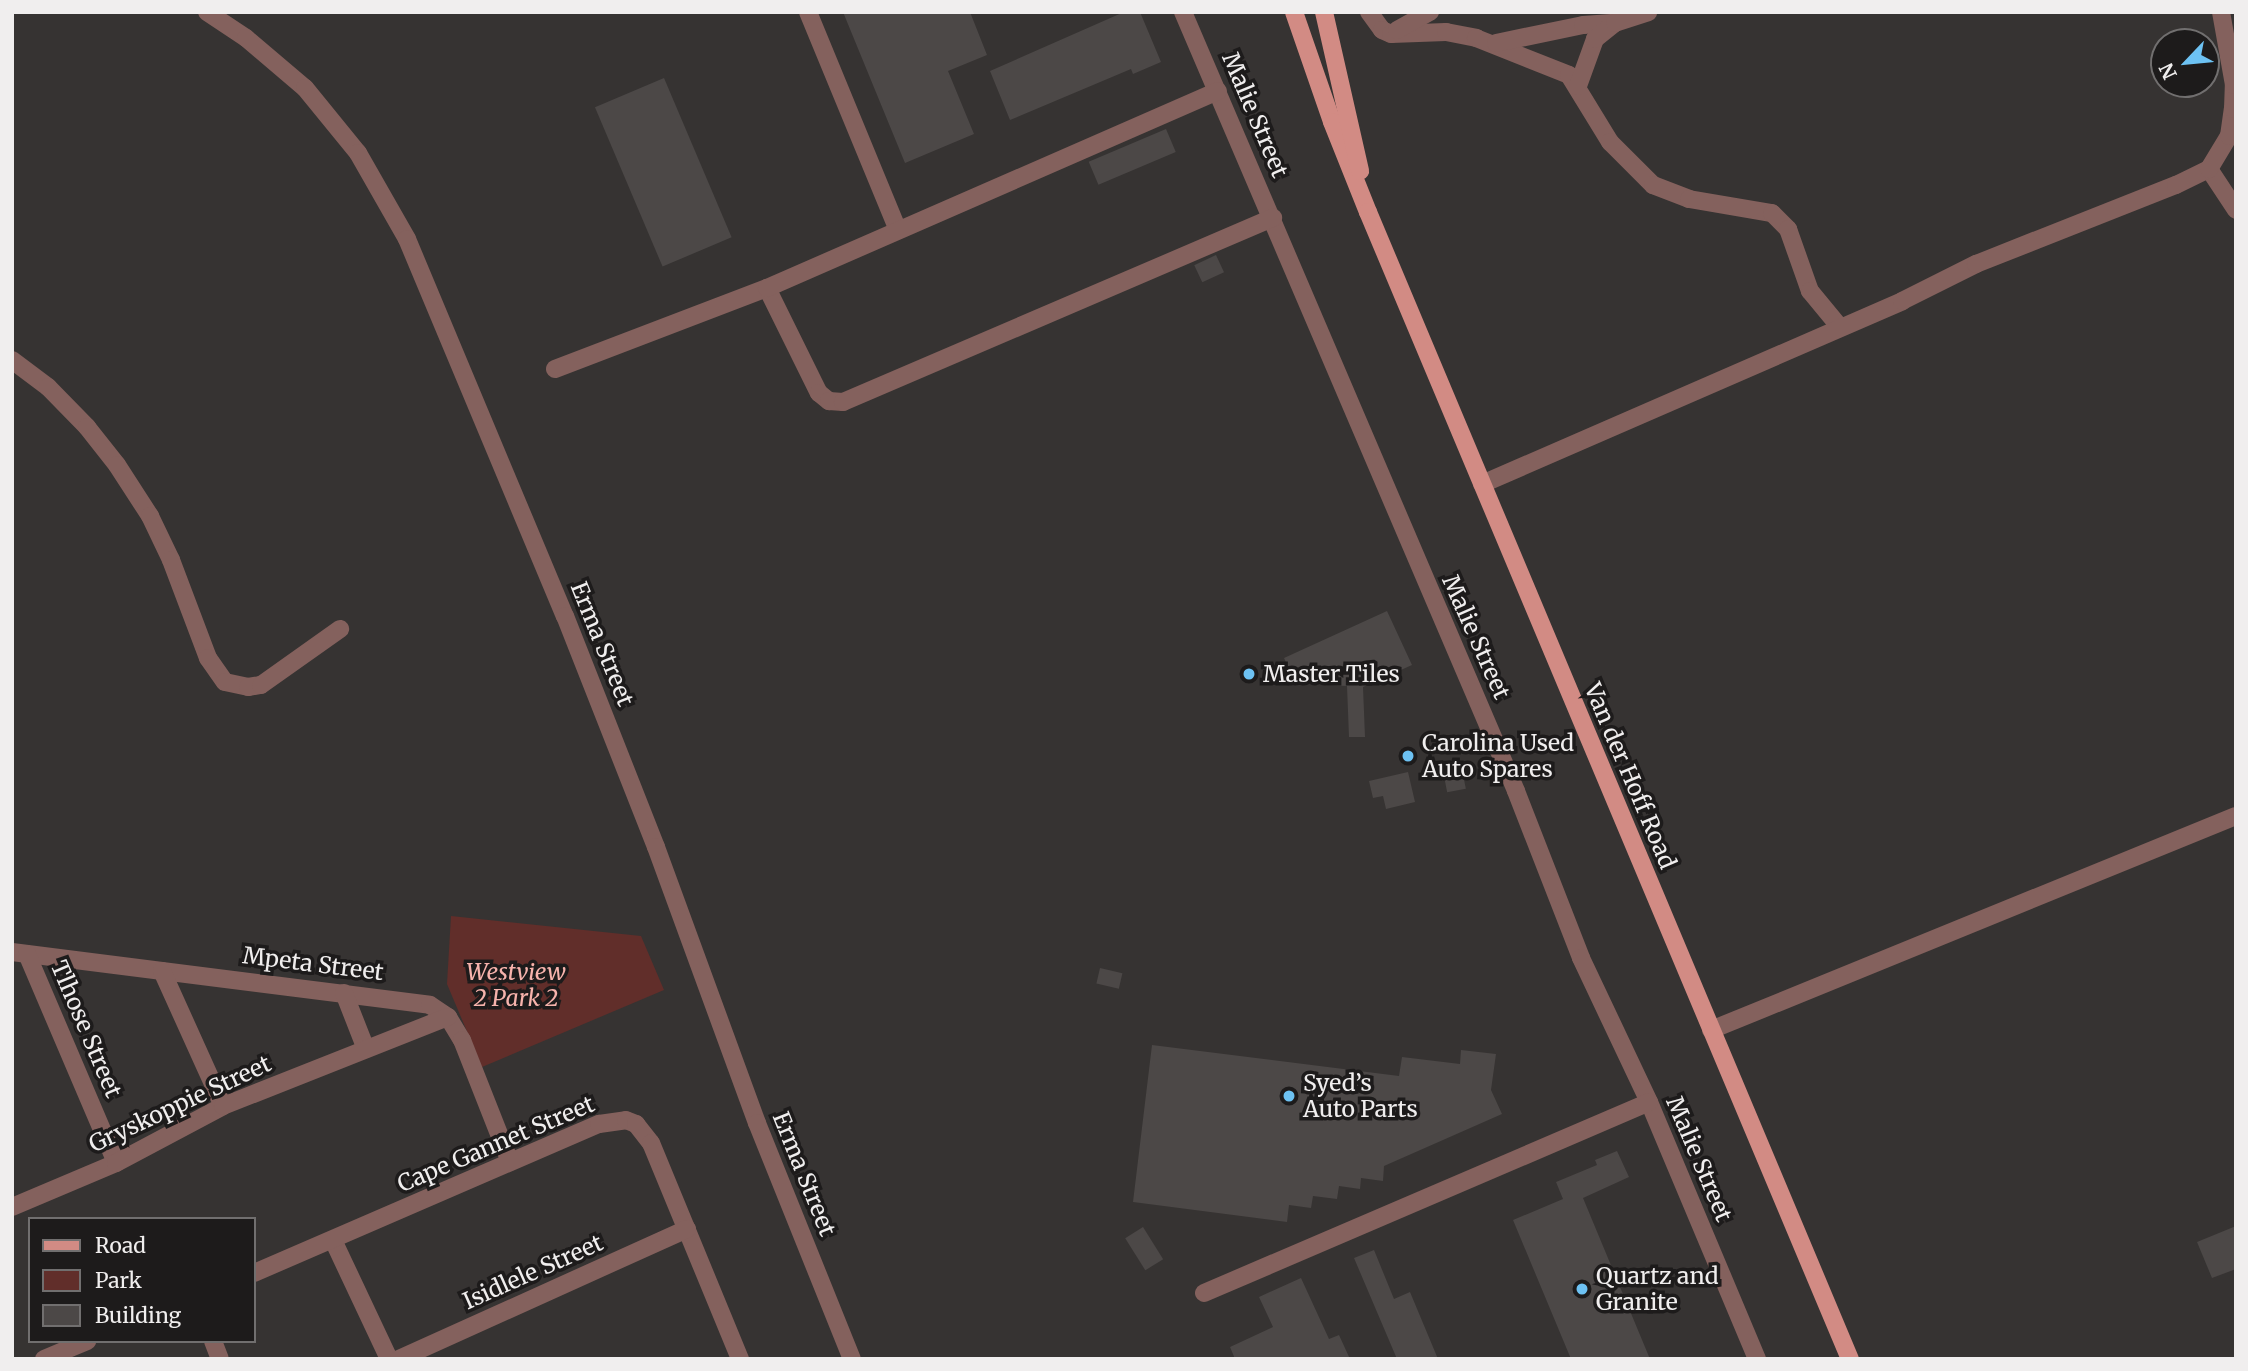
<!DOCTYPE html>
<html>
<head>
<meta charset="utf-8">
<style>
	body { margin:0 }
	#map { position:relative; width:2248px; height:1371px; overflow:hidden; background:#363332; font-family:Merriweather,serif }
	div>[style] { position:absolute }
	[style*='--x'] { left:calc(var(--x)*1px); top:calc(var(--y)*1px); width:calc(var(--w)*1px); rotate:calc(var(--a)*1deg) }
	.green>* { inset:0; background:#612e2a }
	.building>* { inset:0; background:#4c4847; transform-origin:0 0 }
	.minor>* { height:18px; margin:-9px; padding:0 9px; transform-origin:9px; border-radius:9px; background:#84615d }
	.major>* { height:18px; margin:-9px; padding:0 9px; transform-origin:9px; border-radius:9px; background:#d28b84 }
	.dots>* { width:19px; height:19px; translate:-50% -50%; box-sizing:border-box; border:4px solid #1d1b1b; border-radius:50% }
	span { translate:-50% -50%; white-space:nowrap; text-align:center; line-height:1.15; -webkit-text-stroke:7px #1d1b1b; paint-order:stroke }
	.street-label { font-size:23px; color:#f0eeee }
	.poi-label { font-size:23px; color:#f0eeee }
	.left { translate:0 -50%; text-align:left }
	.park-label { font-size:23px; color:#f7b3ac; font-style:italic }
	.frame { position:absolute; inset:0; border:14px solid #f0eeee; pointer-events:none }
	.legend { position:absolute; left:28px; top:1217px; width:228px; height:126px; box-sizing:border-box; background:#1d1b1b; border:2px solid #716f6f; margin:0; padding:9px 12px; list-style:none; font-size:21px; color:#f0eeee }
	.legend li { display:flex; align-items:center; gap:14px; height:35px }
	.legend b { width:35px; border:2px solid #716f6f }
	.north { position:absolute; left:2150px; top:28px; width:70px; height:70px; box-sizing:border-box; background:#1d1b1b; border:2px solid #716f6f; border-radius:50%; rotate:244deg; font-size:19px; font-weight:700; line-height:28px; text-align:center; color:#f0eeee }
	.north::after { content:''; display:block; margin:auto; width:24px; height:32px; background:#6dc2f3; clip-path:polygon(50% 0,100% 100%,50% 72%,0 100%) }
</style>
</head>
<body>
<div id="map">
	<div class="green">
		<div style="clip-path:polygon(451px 916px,641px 936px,664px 990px,482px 1067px,447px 984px)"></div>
	</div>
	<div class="building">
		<div style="clip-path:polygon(843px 12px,970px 12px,987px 55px,948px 71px,974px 134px,905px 163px)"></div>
		<div style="clip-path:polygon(1124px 12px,1140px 12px,1161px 62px,1133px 74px,1131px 69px,1010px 120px,990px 71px)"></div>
		<div style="left:664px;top:78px;width:173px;height:75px;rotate:67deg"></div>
		<div style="left:1166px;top:129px;width:25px;height:84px;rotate:67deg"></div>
		<div style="left:1216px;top:255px;width:19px;height:24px;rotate:65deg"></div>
		<div style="clip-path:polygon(1387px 611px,1412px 665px,1363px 687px,1365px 737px,1349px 737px,1347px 686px,1324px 685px,1316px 668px,1293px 678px,1284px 658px)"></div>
		<div style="left:1462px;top:769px;width:20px;height:19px;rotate:79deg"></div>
		<div style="clip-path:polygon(1408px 772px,1415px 802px,1386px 809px,1383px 796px,1373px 798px,1369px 781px)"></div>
		<div style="left:1100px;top:968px;width:23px;height:16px;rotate:13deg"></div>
		<div style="clip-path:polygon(1152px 1045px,1399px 1076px,1402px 1057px,1460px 1064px,1461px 1050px,1496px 1054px,1491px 1090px,1502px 1114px,1384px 1166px,1383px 1181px,1361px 1178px,1360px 1189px,1339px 1186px,1337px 1199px,1313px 1196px,1311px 1208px,1289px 1205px,1287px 1222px,1133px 1202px)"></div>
		<div style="clip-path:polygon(1617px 1151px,1629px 1177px,1583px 1198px,1650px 1359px,1571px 1359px,1513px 1220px,1563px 1199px,1556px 1182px,1597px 1165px,1595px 1160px)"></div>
		<div style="clip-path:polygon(2236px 1226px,2236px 1269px,2212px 1278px,2197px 1242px)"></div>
		<div style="left:1143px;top:1227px;width:38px;height:21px;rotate:58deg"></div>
		<div style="clip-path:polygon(1374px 1250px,1394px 1299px,1410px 1292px,1438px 1359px,1397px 1359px,1354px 1258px)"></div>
		<div style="clip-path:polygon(1301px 1278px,1329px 1339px,1339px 1335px,1350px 1359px,1235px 1359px,1230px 1347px,1273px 1327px,1259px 1297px)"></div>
	</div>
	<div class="minor">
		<div style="--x:207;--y:12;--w:47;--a:33.7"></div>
		<div style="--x:246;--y:38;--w:77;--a:40.3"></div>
		<div style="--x:305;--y:88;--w:84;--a:50.8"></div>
		<div style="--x:358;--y:153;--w:99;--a:60.3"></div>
		<div style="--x:407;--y:239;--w:409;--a:67.3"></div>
		<div style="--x:565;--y:616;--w:248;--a:68.5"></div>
		<div style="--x:656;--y:847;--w:294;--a:69.9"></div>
		<div style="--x:757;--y:1123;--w:254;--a:68.1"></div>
		<div style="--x:808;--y:12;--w:236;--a:67.6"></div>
		<div style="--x:1183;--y:12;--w:847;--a:66.85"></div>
		<div style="--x:1516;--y:791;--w:179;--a:68.7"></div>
		<div style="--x:1581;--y:958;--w:159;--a:64.7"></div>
		<div style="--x:1649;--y:1102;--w:279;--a:67.2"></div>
		<div style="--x:1369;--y:12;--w:22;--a:54"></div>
		<div style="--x:1382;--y:30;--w:10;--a:24"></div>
		<div style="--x:1391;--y:34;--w:55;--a:-2.1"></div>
		<div style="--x:1446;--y:32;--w:31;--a:11"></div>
		<div style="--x:1476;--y:38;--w:100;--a:21.7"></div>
		<div style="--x:1569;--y:75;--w:79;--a:58.5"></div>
		<div style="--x:1610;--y:142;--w:61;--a:45"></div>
		<div style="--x:1653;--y:185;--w:39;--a:21"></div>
		<div style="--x:1689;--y:199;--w:84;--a:9.6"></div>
		<div style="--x:1772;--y:213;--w:23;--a:45"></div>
		<div style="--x:1788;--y:229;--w:66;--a:70.5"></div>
		<div style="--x:1810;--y:291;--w:45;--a:50.4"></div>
		<div style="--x:1397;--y:30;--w:38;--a:-29"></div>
		<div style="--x:1496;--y:43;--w:89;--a:-11.7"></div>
		<div style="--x:1583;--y:25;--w:32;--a:-4"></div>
		<div style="--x:1578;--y:86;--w:50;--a:-70.1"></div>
		<div style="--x:1595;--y:39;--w:26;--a:-39"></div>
		<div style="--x:1615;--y:23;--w:35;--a:-18"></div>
		<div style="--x:2209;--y:169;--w:49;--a:56.6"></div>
		<div style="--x:767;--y:288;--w:117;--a:63.7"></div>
		<div style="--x:819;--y:393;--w:13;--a:39"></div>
		<div style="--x:829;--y:401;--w:14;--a:4"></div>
		<div style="--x:843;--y:402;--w:468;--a:-23.2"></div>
		<div style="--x:12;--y:360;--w:45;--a:36.9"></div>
		<div style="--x:48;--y:387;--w:56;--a:45.7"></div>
		<div style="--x:87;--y:427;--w:48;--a:51.7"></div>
		<div style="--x:117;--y:465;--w:61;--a:57.1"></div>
		<div style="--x:150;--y:516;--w:49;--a:64.5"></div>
		<div style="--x:171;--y:560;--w:105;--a:69.3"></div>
		<div style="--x:208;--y:658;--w:29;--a:55"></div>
		<div style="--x:225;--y:682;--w:24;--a:12"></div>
		<div style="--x:248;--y:687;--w:13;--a:-9"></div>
		<div style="--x:261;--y:685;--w:97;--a:-35.3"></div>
		<div style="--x:555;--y:369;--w:227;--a:-20.9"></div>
		<div style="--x:767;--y:288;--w:492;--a:-23.6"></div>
		<div style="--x:1482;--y:484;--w:458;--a:-23.5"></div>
		<div style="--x:1902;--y:301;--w:83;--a:-26.6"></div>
		<div style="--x:1976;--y:264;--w:215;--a:-21.6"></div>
		<div style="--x:2176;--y:185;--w:37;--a:-26"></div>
		<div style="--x:2209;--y:169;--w:39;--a:-59"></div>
		<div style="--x:2229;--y:136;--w:27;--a:-82"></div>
		<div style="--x:2233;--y:109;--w:24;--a:-88"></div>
		<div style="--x:2234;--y:85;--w:74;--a:-100.1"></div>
		<div style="--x:12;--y:952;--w:421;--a:7.2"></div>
		<div style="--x:430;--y:1005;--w:22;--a:34"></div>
		<div style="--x:448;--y:1017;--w:27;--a:59"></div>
		<div style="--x:462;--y:1040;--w:131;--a:68.5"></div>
		<div style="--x:27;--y:954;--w:227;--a:66.9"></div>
		<div style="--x:162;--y:971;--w:148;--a:65.7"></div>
		<div style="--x:344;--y:993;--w:60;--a:68.6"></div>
		<div style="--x:1711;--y:1030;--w:567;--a:-22.18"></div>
		<div style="--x:12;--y:1207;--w:113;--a:-22.9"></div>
		<div style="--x:116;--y:1163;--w:121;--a:-28"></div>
		<div style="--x:223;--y:1106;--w:242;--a:-21.6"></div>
		<div style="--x:333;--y:1240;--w:132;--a:64.8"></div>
		<div style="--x:254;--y:1273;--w:376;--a:-23.4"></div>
		<div style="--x:599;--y:1124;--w:27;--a:-8"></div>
		<div style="--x:626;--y:1120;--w:11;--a:22"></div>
		<div style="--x:636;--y:1124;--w:24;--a:52"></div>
		<div style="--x:651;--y:1143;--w:234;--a:67.6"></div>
		<div style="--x:1204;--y:1293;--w:484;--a:-23.2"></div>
		<div style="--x:213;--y:1341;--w:19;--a:69"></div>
		<div style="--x:44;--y:1359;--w:47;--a:-22.7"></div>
		<div style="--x:399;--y:1359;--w:316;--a:-24.3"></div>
	</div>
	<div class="major">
		<div style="--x:1294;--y:12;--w:116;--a:70.9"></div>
		<div style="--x:1332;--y:122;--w:97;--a:68.2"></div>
		<div style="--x:1368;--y:212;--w:1244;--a:67.21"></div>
		<div style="--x:1324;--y:12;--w:163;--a:77.2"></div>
	</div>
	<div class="dots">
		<div style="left:1249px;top:674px;background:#6dc2f3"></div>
		<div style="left:1408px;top:756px;background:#6dc2f3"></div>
		<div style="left:1289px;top:1096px;background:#6dc2f3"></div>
		<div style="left:1582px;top:1289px;background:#6dc2f3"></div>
	</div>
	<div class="street-label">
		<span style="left:1255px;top:115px;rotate:67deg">Malie Street</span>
		<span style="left:1476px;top:637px;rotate:66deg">Malie Street</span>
		<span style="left:602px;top:644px;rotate:68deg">Erma Street</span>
		<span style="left:1630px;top:776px;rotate:67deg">Van der Hoff Road</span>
		<span style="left:313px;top:964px;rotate:7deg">Mpeta Street</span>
		<span style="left:86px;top:1029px;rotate:67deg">Tlhose Street</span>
		<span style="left:180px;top:1104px;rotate:-25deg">Gryskoppie Street</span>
		<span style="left:496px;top:1144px;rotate:-23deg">Cape Gannet Street</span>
		<span style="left:1699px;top:1159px;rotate:67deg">Malie Street</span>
		<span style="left:804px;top:1174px;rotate:68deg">Erma Street</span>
		<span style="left:533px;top:1272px;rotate:-24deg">Isidlele Street</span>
	</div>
	<div class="poi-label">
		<span class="left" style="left:1263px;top:674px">Master Tiles</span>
		<span class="left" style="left:1422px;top:756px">Carolina Used<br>Auto Spares</span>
		<span class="left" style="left:1303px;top:1096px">Syed’s<br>Auto Parts</span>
		<span class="left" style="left:1596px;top:1289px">Quartz and<br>Granite</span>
	</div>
	<div class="park-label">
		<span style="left:516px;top:985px">Westview<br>2 Park 2</span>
	</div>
	<div class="frame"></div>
	<ul class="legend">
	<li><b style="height:9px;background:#d28b84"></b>Road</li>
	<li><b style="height:19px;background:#612e2a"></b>Park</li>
	<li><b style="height:19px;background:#4c4847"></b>Building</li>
	</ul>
	<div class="north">N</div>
</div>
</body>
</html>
